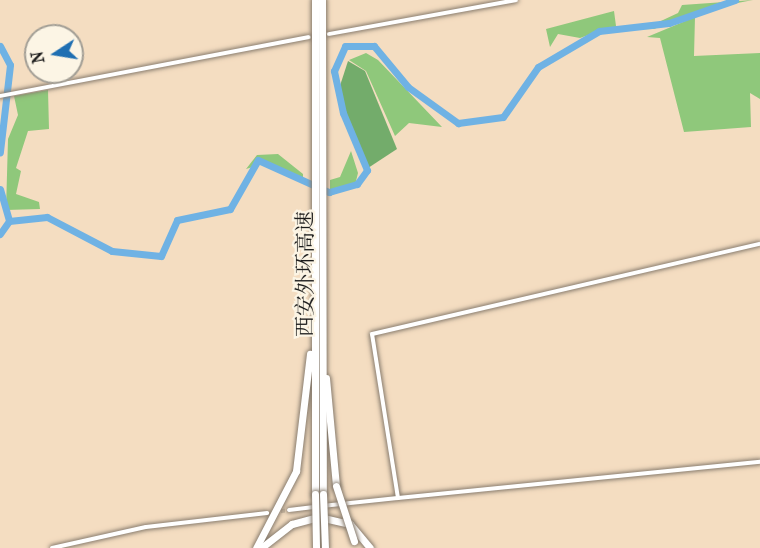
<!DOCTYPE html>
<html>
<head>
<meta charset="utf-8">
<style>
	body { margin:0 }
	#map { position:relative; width:760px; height:548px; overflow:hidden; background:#f4ddc1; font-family:"IM FELL French Canon","Noto Serif SC",serif }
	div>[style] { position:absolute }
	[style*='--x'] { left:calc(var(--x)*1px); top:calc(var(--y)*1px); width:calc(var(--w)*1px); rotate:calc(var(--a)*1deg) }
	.green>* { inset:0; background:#8fc87b }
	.forest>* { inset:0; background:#73ac6b }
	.river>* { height:7px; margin:-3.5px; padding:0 3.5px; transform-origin:3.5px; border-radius:3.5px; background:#6fb2e4 }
	.minor-tunnel>* { height:4px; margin-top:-2px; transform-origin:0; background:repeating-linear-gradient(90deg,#c9b6a0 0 4px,transparent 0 6px) }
	.roads { filter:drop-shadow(0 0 2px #887c6e) drop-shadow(0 0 2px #887c6e) }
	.minor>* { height:4px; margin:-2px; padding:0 2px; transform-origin:2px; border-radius:2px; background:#fff }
	.motorway>* { height:7px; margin:-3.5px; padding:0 3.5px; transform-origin:3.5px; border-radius:3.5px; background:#fff }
	.bridges { filter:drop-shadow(0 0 2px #887c6e) drop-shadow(0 0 2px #887c6e) }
	.motorway-bridge>* { height:7px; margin:-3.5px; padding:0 3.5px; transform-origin:3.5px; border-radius:3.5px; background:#fff }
	span { translate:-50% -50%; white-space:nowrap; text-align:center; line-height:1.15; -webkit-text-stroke:4.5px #fcf5e5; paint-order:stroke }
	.street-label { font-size:21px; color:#1c1c1c }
	.north { position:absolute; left:24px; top:24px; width:60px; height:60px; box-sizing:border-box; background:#fcf5e5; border:2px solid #a29e95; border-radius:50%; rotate:258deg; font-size:16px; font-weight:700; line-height:24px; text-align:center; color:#1c1c1c }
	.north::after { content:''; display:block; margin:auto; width:21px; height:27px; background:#1f6fb2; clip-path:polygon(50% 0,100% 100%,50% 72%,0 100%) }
</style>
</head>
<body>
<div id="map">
	<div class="green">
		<div style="clip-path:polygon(753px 0,701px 10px,654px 29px,602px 30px,580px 38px,558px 34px,550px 47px,546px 29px,614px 11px,616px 26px,648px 27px,678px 13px,682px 5px)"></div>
		<div style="clip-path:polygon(695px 17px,694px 56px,760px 53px,760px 99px,750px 93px,751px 127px,684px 132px,660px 38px,647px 37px)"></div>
		<div style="clip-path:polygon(366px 53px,378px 60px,442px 127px,409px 123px,395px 136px,366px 71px,349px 60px)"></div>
		<div style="clip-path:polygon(48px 90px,49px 129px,28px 131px,16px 168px,21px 171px,16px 194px,39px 202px,40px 209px,6px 210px,8px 139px,18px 115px,14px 96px)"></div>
		<div style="clip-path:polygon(351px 151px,358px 173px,355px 185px,330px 196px,330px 180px,340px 177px)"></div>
		<div style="clip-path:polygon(278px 154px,303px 174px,303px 183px,269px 162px,246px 169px,257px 155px)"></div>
	</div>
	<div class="forest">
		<div style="clip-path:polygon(348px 61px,365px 71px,397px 149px,365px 170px,337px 95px)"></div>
	</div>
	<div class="river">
		<div style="--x:0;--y:46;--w:21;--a:62"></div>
		<div style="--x:10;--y:65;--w:88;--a:96.6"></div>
		<div style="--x:0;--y:189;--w:33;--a:74"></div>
		<div style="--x:9;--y:221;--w:16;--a:125"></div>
		<div style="--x:9;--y:221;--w:38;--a:-6"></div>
		<div style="--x:47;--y:217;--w:73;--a:27.6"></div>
		<div style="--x:112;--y:251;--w:49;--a:5.8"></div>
		<div style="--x:161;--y:256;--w:39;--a:-66"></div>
		<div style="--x:177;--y:220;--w:54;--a:-11.7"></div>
		<div style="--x:230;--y:209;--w:56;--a:-60.3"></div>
		<div style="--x:258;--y:160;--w:78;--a:24.3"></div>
		<div style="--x:329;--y:192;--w:29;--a:-16"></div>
		<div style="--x:357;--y:184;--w:17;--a:-54"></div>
		<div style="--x:367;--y:170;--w:62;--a:-112.8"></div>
		<div style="--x:343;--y:113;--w:43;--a:-102.1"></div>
		<div style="--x:334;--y:71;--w:27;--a:-66"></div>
		<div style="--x:345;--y:46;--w:29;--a:0"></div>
		<div style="--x:374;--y:46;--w:53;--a:50.3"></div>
		<div style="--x:408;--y:87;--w:62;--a:35.8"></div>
		<div style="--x:458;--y:123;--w:45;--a:-7.6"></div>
		<div style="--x:503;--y:117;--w:61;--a:-55"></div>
		<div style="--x:538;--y:67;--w:71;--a:-30.5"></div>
		<div style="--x:599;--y:31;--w:70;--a:-6.5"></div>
		<div style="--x:669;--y:23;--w:70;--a:-19.2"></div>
	</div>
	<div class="minor-tunnel">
		<div style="--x:275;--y:512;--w:14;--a:-8"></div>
	</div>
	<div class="roads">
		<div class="minor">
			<div style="--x:329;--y:34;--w:190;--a:-10.3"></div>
			<div style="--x:0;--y:96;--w:314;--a:-10.8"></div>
			<div style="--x:398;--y:498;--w:364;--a:-5.7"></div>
			<div style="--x:322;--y:506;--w:76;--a:-6"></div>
			<div style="--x:398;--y:498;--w:166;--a:-99"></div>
			<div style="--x:372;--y:334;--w:398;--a:-13.1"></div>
			<div style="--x:289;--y:510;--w:25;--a:-7"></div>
			<div style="--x:52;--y:548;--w:96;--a:-12.6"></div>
			<div style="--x:146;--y:527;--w:122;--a:-6.6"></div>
		</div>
		<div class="motorway">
			<div style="--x:322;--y:0;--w:494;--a:89.9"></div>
			<div style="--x:326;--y:378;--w:108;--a:84.7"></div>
			<div style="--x:315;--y:494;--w:494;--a:-90"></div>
			<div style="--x:256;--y:548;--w:87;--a:-62.5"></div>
			<div style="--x:296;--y:471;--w:118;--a:-83.2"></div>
			<div style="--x:261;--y:548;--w:39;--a:-38"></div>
			<div style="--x:292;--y:524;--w:28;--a:-15"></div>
			<div style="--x:319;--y:517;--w:32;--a:13"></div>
			<div style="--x:350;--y:524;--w:31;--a:50"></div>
		</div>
	</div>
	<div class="bridges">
		<div class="motorway-bridge">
			<div style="--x:336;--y:486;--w:58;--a:71.9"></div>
			<div style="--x:315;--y:494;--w:54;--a:88.9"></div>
			<div style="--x:323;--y:494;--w:54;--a:87.9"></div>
		</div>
	</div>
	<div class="street-label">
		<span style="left:305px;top:274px;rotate:-90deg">西安外环高速</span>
	</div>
	<div class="north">N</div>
</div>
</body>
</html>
